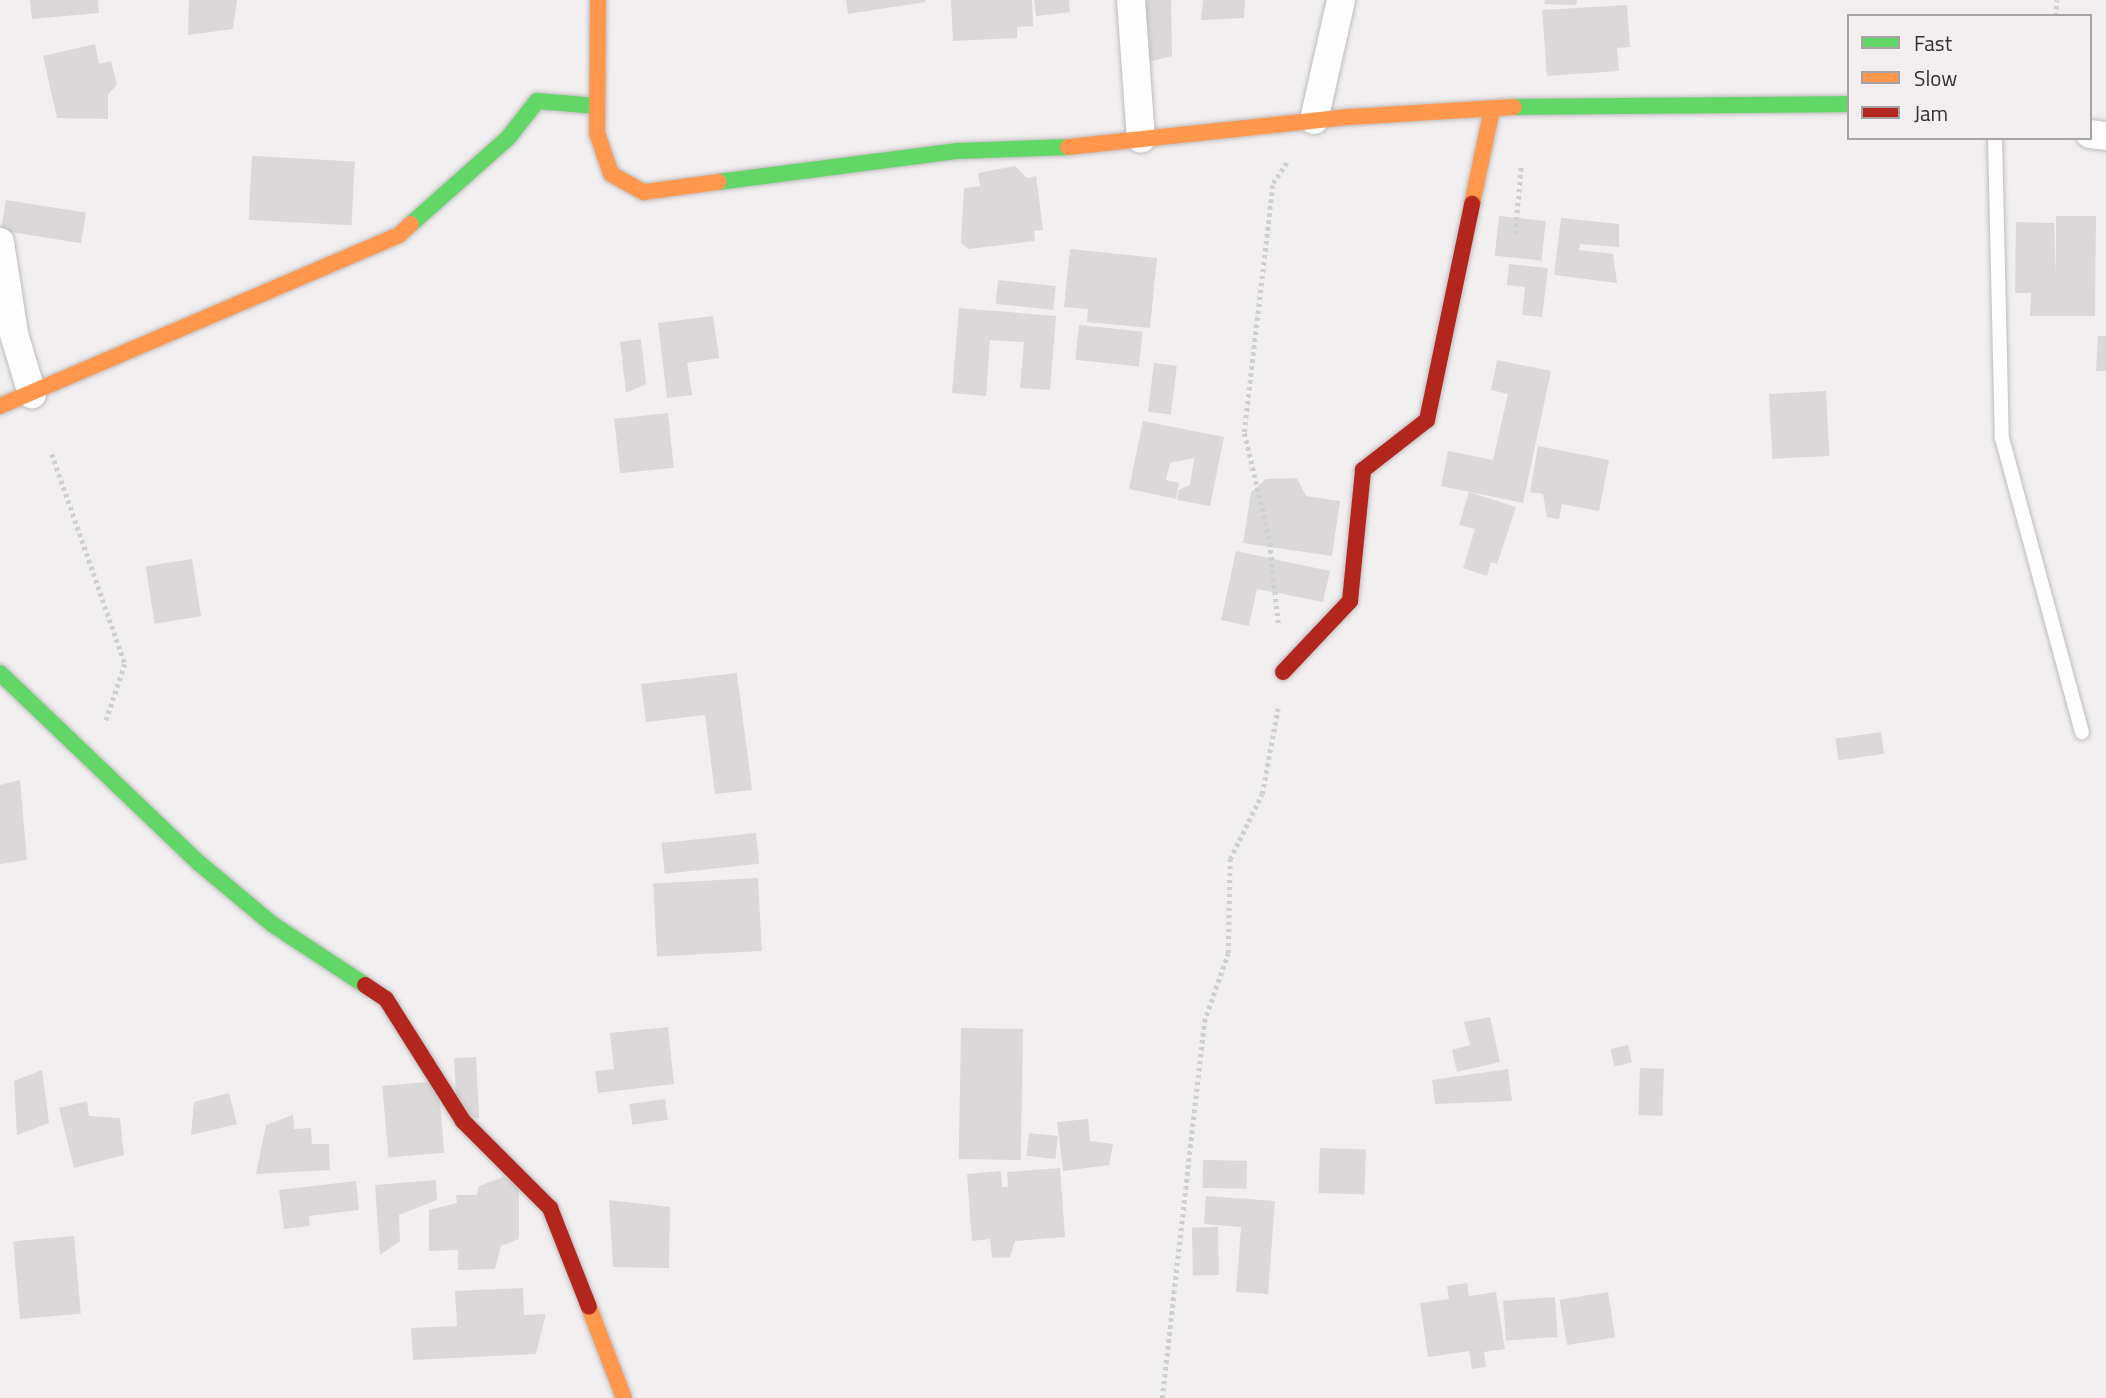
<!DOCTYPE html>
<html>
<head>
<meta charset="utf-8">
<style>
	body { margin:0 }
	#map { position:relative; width:2106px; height:1398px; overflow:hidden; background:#f2eff0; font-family:"Titillium Web",sans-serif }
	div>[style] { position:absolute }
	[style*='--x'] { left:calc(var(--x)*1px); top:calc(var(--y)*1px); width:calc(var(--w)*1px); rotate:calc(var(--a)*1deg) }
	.building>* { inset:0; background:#dad8d8; transform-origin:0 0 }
	.path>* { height:4.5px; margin-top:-2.25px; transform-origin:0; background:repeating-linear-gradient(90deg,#d0d0d0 0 3.5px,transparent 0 7px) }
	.roads { filter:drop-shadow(0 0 2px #bfbcbd) drop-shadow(0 0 2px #bfbcbd) }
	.lane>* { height:14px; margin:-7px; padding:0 7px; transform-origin:7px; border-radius:7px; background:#fdfdfd }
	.street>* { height:28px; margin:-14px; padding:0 14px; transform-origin:14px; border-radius:14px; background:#fdfdfd }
	.fast>* { height:16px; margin:-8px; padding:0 8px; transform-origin:8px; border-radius:8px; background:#63d668 }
	.slow>* { height:16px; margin:-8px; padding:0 8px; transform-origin:8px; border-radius:8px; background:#ff974d }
	.jam>* { height:16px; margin:-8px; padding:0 8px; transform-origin:8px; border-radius:8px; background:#b3261e }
	span { translate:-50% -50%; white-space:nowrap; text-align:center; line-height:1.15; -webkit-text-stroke:6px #f3eef0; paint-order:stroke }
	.legend { position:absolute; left:1847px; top:14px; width:245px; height:126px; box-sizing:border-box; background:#f3eef0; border:2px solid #a7a3a4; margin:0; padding:9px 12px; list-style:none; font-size:21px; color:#343233 }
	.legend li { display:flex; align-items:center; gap:14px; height:35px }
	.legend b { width:35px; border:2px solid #a7a3a4 }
</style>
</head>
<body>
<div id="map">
	<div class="building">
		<div style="clip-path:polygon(30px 0,98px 0,99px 13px,32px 19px)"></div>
		<div style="clip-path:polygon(189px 0,237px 0,233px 29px,188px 35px)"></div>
		<div style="clip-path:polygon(846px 0,925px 0,925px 2px,848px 14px)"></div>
		<div style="clip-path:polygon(951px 0,1032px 0,1033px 26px,1017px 27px,1017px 38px,953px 41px)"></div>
		<div style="clip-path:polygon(1034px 0,1069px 0,1070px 12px,1036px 16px)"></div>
		<div style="clip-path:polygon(1145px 0,1171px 0,1172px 56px,1144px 63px)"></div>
		<div style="clip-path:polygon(1203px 0,1245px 0,1244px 18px,1201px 20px)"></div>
		<div style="clip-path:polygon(1545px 0,1577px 0,1576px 5px,1544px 4px)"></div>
		<div style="clip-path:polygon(1627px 5px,1630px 47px,1617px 48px,1619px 71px,1547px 76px,1542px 10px)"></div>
		<div style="clip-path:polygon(95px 44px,99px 64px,111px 61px,117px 85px,108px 94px,108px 119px,57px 118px,43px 56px)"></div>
		<div style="left:252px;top:156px;width:103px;height:64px;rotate:3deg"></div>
		<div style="clip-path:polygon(1015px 166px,1027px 178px,1036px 176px,1043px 230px,1034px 231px,1035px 241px,969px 249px,961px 243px,964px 188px,980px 186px,978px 173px)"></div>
		<div style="left:6px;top:200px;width:81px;height:31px;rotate:9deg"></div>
		<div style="left:1499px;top:216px;width:47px;height:40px;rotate:6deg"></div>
		<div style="clip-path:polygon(2056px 216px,2096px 216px,2095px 316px,2030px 316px,2031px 293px,2015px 293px,2016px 222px,2054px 223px,2056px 279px)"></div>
		<div style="clip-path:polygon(1561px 218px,1619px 224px,1619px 247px,1580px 244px,1579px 250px,1613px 254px,1617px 283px,1554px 275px)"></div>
		<div style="clip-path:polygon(1070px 249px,1157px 258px,1150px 328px,1087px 322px,1088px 309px,1064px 307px)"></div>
		<div style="clip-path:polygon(1509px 264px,1548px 268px,1542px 317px,1522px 315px,1525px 287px,1507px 285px)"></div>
		<div style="left:998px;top:280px;width:58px;height:24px;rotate:6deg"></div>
		<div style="clip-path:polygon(959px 308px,1056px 316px,1050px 390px,1020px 388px,1024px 342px,990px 340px,986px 396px,952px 393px)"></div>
		<div style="clip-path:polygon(713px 316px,719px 358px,687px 363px,692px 395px,667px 398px,658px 323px)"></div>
		<div style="left:1079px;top:325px;width:64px;height:35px;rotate:6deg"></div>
		<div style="clip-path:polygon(2098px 336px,2106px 336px,2106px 371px,2096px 371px)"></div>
		<div style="clip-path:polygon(641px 339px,646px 384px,626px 393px,620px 342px)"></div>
		<div style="clip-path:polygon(1497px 360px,1551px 371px,1523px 503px,1441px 486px,1448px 451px,1493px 460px,1508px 394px,1491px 390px)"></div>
		<div style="left:1154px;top:363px;width:23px;height:49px;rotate:7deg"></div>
		<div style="left:1826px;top:391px;width:65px;height:57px;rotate:87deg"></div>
		<div style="left:668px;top:413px;width:55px;height:54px;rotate:84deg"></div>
		<div style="clip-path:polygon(1143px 421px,1224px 437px,1210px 506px,1177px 500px,1179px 490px,1190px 485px,1194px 458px,1170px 463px,1166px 480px,1179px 483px,1176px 499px,1129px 489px)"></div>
		<div style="clip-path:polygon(1538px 446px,1609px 460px,1599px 511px,1562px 504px,1559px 519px,1547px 517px,1543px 494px,1530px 492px)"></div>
		<div style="clip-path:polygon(1297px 478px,1306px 496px,1340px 501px,1332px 556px,1243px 543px,1251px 492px,1266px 479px)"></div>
		<div style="clip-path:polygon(1469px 492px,1516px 507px,1497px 564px,1491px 562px,1487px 576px,1463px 568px,1475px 529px,1459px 525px)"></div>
		<div style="clip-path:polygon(1236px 551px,1330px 571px,1323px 602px,1257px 589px,1249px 626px,1221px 620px)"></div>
		<div style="left:192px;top:559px;width:58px;height:47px;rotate:81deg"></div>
		<div style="clip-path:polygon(737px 673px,752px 790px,715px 794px,705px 715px,646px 722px,641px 684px)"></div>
		<div style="left:1881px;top:732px;width:22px;height:46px;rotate:82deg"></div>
		<div style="clip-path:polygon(20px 780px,27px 860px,0 864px,0 785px)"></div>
		<div style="left:756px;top:833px;width:31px;height:95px;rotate:84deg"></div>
		<div style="left:758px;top:878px;width:73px;height:105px;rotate:87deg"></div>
		<div style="clip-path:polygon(1490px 1017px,1500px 1062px,1457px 1072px,1452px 1050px,1470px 1045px,1464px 1022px)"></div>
		<div style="clip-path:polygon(668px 1027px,674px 1084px,598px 1093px,595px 1071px,614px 1069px,610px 1033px)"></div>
		<div style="left:961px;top:1028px;width:62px;height:131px;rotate:1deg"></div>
		<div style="left:1628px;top:1045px;width:18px;height:18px;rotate:77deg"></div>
		<div style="left:476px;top:1057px;width:61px;height:22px;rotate:87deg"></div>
		<div style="left:1640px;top:1068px;width:24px;height:47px;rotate:2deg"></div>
		<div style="clip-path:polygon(1508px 1069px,1512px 1101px,1435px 1104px,1432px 1080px)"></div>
		<div style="clip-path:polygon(42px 1070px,49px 1123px,17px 1135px,14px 1081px)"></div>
		<div style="left:438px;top:1081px;width:72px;height:56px;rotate:85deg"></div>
		<div style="clip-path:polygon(229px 1093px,237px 1124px,191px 1135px,194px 1102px)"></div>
		<div style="left:665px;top:1099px;width:21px;height:36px;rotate:82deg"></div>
		<div style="clip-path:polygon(87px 1101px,89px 1116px,120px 1118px,124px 1155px,74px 1168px,59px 1108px)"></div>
		<div style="clip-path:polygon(293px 1115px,294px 1129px,311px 1128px,312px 1144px,329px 1144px,330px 1170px,256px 1174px,266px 1125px)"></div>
		<div style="clip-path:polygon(1088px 1119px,1090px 1141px,1113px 1144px,1109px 1165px,1063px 1171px,1057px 1122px)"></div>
		<div style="left:1029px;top:1133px;width:29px;height:23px;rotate:6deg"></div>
		<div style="left:1320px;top:1148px;width:46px;height:45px;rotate:2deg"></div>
		<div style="left:1203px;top:1160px;width:44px;height:28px;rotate:1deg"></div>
		<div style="clip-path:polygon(1060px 1168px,1065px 1237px,1015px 1241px,1010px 1257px,992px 1258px,990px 1239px,972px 1241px,967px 1174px,1001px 1171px,1002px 1187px,1008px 1187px,1007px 1172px)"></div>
		<div style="clip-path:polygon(504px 1177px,519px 1183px,519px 1239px,501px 1246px,495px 1269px,458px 1270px,458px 1250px,429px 1251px,429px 1210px,457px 1203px,456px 1195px,477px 1195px,479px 1186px)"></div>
		<div style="clip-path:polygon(436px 1180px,437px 1200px,399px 1215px,400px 1241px,380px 1255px,375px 1185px)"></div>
		<div style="clip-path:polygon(356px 1181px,359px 1210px,309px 1216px,310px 1226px,284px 1229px,279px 1190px)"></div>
		<div style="clip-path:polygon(1206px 1196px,1275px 1201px,1268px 1294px,1236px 1292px,1241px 1227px,1204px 1224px)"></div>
		<div style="clip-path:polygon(609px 1200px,670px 1207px,669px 1268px,613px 1267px)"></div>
		<div style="left:1218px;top:1227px;width:48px;height:26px;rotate:89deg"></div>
		<div style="left:74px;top:1236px;width:78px;height:61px;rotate:85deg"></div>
		<div style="clip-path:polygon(1467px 1283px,1469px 1296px,1496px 1292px,1505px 1349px,1484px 1352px,1486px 1367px,1472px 1369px,1469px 1351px,1428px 1357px,1420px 1303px,1449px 1299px,1447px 1286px)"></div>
		<div style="clip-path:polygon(523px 1288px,524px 1315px,546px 1314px,536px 1354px,413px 1360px,411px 1328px,457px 1326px,455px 1291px)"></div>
		<div style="left:1608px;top:1292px;width:46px;height:49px;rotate:81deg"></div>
		<div style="left:1555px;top:1297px;width:40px;height:52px;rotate:86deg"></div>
	</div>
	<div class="path">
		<div style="--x:2055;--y:16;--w:16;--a:-83"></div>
		<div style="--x:1515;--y:234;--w:68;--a:-85"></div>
		<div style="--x:52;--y:454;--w:222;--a:70.8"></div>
		<div style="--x:125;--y:664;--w:60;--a:108.4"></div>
		<div style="--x:1278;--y:623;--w:84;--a:-96.1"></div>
		<div style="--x:1269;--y:539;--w:110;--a:-103.2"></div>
		<div style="--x:1244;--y:432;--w:251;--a:-83.4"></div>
		<div style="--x:1273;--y:183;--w:25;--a:-56"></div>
		<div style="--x:1162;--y:1398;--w:378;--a:-83.6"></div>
		<div style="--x:1204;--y:1022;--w:73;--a:-70.8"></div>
		<div style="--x:1228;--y:953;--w:94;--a:-88.8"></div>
		<div style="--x:1230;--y:859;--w:72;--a:-63.8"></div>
		<div style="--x:1262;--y:794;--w:87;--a:-79.5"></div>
	</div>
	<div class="roads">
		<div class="lane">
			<div style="--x:1995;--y:138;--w:300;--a:88.7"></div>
			<div style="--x:2002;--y:438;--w:305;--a:74.8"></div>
		</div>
		<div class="street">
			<div style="--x:1131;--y:0;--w:139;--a:85.9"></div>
			<div style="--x:1314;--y:120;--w:123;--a:-77.3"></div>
			<div style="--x:2090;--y:134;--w:16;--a:7"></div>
			<div style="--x:0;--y:242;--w:93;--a:81.3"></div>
			<div style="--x:14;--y:334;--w:63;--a:73.3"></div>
		</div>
		<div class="fast">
			<div style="--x:1514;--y:107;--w:335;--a:-0.5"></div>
			<div style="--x:718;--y:182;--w:242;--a:-7.4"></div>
			<div style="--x:958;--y:151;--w:110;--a:-2.1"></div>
			<div style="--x:411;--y:224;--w:130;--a:-41.6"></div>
			<div style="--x:508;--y:138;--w:47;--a:-51.9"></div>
			<div style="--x:537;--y:101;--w:60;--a:4.8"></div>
			<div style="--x:0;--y:673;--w:275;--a:43.7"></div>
			<div style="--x:199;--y:863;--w:95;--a:39.9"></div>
			<div style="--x:272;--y:924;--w:111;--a:33.3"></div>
		</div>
		<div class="slow">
			<div style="--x:598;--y:0;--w:133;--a:90.4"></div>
			<div style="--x:597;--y:133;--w:43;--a:71.1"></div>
			<div style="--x:611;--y:174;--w:38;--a:29"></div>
			<div style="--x:644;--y:192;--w:75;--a:-7.7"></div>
			<div style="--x:1068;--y:147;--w:284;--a:-6.1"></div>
			<div style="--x:1350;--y:117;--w:164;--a:-3.5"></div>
			<div style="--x:1472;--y:204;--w:97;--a:-78.1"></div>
			<div style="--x:0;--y:406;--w:434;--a:-23.2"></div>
			<div style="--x:399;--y:235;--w:16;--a:-43"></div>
			<div style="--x:589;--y:1307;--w:97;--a:69"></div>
		</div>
		<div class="jam">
			<div style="--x:1283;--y:672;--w:98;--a:-46.7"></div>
			<div style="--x:1350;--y:601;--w:132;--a:-84.3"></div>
			<div style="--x:1363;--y:470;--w:81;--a:-38"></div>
			<div style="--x:1427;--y:420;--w:221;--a:-78.2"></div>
			<div style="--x:365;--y:985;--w:25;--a:34"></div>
			<div style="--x:386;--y:999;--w:144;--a:57.7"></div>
			<div style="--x:463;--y:1121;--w:123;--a:45"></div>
			<div style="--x:550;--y:1208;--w:106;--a:68.5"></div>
		</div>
	</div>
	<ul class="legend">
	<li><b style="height:9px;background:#63d668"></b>Fast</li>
	<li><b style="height:9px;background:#ff974d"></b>Slow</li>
	<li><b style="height:9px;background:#b3261e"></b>Jam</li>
	</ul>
</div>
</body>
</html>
